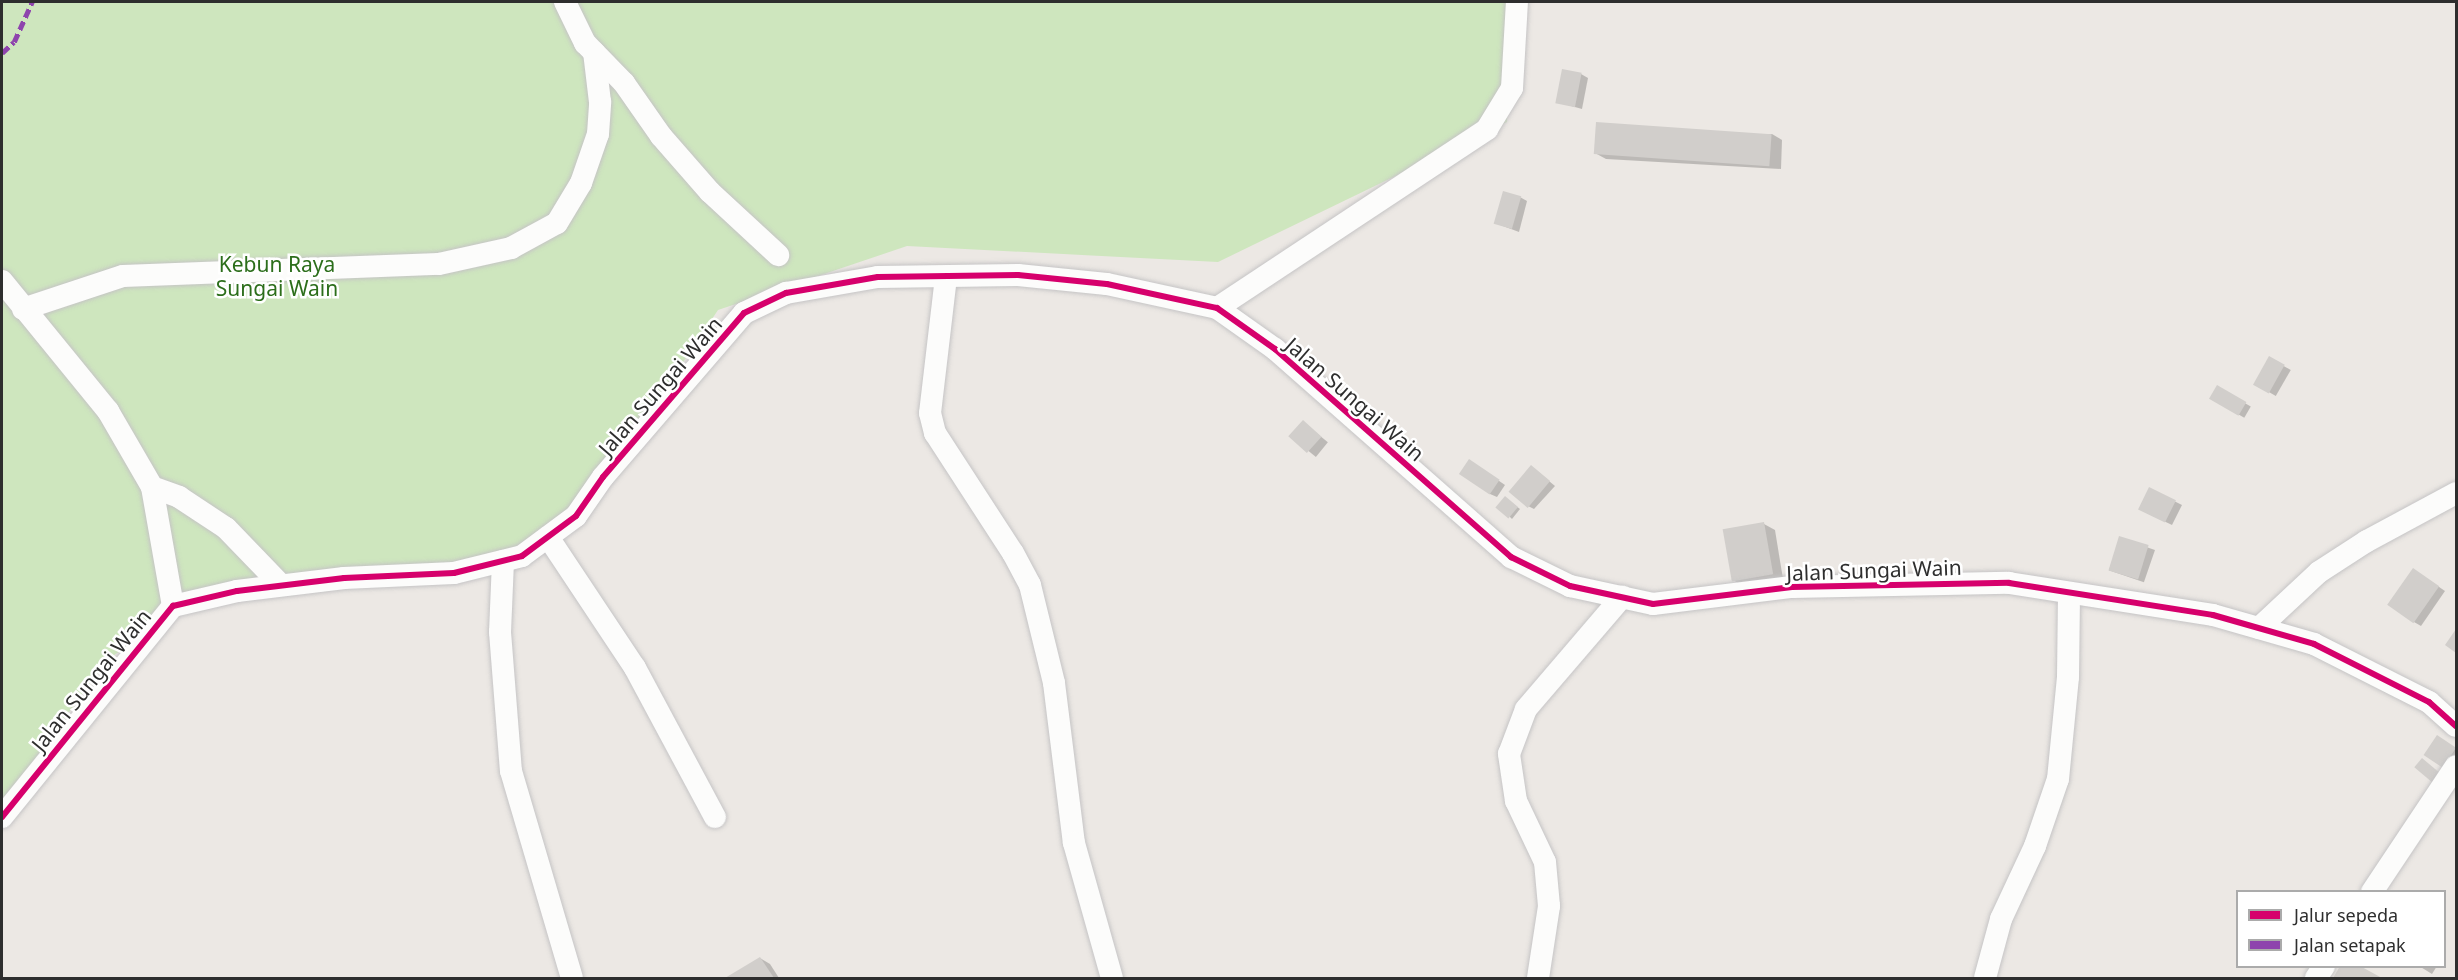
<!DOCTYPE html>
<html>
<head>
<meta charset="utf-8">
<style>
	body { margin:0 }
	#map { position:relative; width:2458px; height:980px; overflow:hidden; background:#ece8e4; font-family:"Noto Sans",sans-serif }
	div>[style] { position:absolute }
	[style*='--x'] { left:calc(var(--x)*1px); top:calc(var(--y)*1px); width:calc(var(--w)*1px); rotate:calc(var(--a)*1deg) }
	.green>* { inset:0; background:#cee6be }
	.shadow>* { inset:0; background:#0003; transform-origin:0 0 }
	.building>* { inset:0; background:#d1cecb; transform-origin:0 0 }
	.roads { filter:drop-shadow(0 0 2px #c5c4c5) drop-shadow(0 0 2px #c5c4c5) }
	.minor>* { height:22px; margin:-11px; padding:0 11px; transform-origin:11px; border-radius:11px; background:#fcfcfb }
	.quiet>* { height:4.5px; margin-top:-2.25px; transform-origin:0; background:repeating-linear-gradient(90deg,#8e44ad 0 9px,transparent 0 13.5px) }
	.cycleway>* { height:6px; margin:-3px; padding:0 3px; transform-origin:3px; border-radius:3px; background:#d6006c }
	span { translate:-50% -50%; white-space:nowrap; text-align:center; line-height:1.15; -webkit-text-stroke:5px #fff; paint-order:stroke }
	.park-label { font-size:21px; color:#2c6e1b }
	.street-label { font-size:21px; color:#2e2e2e }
	.frame { position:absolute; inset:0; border:3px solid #2e2e2e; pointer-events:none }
	.legend { position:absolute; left:2236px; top:890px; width:210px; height:78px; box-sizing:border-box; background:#fff; border:2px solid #ababab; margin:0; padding:8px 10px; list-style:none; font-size:18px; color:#2e2e2e }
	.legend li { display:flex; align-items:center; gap:12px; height:30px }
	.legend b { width:30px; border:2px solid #ababab }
</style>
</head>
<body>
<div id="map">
	<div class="green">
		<div style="clip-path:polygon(2px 2px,1509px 2px,1507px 122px,1218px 262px,907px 246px,718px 310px,577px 521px,499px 563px,213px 587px,107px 660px,2px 804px)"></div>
	</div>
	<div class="shadow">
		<div style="clip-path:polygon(1581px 74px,1588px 78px,1582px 109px,1557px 102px)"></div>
		<div style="clip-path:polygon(1772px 134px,1782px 140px,1781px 169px,1606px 159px,1595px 153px)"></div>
		<div style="clip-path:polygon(1520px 197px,1527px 201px,1519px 232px,1495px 223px)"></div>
		<div style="left:2270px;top:358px;width:24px;height:30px;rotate:30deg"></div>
		<div style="left:2217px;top:387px;width:39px;height:13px;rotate:30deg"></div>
		<div style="left:1303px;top:422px;width:32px;height:19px;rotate:39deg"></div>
		<div style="clip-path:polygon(1476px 465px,1505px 485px,1497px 497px,1490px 494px)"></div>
		<div style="clip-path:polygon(1532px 467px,1555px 486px,1534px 509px,1528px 506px)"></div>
		<div style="clip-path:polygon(2150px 489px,2182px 505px,2172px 525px,2147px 513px)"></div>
		<div style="clip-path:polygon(1508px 500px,1520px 509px,1512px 519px,1510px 517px)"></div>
		<div style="clip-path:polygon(1764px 524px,1775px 530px,1783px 579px,1743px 586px,1733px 580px)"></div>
		<div style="left:2120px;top:538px;width:37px;height:34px;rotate:19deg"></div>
		<div style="clip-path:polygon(2420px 574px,2445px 591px,2421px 626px,2414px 622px)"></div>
		<div style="clip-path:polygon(2444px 741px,2456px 749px,2456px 763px,2445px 767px)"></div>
		<div style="clip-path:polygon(760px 958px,770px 964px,779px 978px,727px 978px)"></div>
		<div style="clip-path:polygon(2341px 966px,2356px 966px,2378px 978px,2335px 978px)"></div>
		<div style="clip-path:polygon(2419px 966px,2437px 966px,2432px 974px)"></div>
	</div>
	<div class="building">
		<div style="left:1562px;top:69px;width:20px;height:35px;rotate:11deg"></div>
		<div style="left:1596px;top:122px;width:176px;height:32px;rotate:4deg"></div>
		<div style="left:1503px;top:191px;width:19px;height:34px;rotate:16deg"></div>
		<div style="left:2269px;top:356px;width:18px;height:33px;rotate:29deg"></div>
		<div style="left:2217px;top:385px;width:34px;height:16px;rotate:30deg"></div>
		<div style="left:1303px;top:420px;width:25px;height:22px;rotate:42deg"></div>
		<div style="left:1469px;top:459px;width:37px;height:18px;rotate:34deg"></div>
		<div style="left:1531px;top:465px;width:25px;height:35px;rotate:40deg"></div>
		<div style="left:2149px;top:487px;width:30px;height:25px;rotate:26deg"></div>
		<div style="left:1505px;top:496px;width:17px;height:15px;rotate:40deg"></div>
		<div style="left:1764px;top:522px;width:53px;height:42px;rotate:80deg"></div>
		<div style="left:2119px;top:536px;width:31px;height:36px;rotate:17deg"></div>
		<div style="left:2413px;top:568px;width:32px;height:45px;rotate:35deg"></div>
		<div style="clip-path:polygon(2456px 629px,2456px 653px,2445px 645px)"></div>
		<div style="left:2437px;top:735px;width:23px;height:24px;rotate:34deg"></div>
		<div style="left:2422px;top:758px;width:26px;height:12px;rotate:40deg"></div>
		<div style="clip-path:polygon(760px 957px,774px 978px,725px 978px)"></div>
		<div style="clip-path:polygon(2340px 966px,2360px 966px,2382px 978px,2333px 978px)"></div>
	</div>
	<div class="roads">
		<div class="minor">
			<div style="--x:565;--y:2;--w:46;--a:64"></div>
			<div style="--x:585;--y:43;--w:56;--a:45.7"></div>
			<div style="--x:624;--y:83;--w:65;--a:55.1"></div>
			<div style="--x:661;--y:136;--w:74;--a:48.8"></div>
			<div style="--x:710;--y:192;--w:93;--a:42.8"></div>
			<div style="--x:946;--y:277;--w:137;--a:96.7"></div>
			<div style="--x:930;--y:413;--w:21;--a:76"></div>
			<div style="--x:935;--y:433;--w:143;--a:57"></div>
			<div style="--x:1013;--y:553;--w:36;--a:62"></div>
			<div style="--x:1030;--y:585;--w:101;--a:76.2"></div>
			<div style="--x:1054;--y:683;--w:161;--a:82.9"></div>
			<div style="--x:1074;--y:843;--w:140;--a:74.3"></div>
			<div style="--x:2;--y:281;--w:168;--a:50.8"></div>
			<div style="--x:108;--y:411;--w:88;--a:59.9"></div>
			<div style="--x:152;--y:487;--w:121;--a:80"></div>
			<div style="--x:1217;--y:308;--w:324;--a:-33.5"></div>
			<div style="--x:1487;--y:129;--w:48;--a:-58.6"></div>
			<div style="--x:1512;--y:88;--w:86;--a:-86.7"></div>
			<div style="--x:23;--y:309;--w:105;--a:-18.3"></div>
			<div style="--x:123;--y:276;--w:316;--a:-2.2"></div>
			<div style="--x:439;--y:264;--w:74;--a:-12.5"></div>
			<div style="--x:511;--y:248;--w:52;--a:-28.5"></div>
			<div style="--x:557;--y:223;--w:47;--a:-59"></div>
			<div style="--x:581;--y:183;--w:52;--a:-70.9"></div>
			<div style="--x:598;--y:134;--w:32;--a:-86"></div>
			<div style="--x:600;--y:102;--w:50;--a:-96.8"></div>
			<div style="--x:152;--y:487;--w:29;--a:20"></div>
			<div style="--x:179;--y:497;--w:56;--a:33.4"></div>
			<div style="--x:226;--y:528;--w:79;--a:46"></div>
			<div style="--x:548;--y:537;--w:157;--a:56.4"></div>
			<div style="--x:635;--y:668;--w:169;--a:61.8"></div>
			<div style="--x:503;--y:561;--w:71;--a:92.4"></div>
			<div style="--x:500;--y:632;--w:139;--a:85.5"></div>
			<div style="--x:511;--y:771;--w:216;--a:73.6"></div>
			<div style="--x:2259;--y:628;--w:82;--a:-43"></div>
			<div style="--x:2319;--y:572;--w:57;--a:-32.9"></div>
			<div style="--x:2367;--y:541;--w:101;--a:-28.3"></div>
			<div style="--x:2;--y:817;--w:272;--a:-51"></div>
			<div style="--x:173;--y:606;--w:66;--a:-13.2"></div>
			<div style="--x:237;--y:591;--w:108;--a:-6.9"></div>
			<div style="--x:344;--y:578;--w:110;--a:-2.6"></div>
			<div style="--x:454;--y:573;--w:70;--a:-14"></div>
			<div style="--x:522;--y:556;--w:67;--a:-36.5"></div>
			<div style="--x:576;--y:516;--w:47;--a:-55.3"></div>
			<div style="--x:603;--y:477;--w:216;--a:-49.3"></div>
			<div style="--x:744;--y:313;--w:47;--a:-25.5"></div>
			<div style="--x:786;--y:293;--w:93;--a:-9.9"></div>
			<div style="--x:878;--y:277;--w:140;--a:-0.8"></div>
			<div style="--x:1018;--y:275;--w:89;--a:5.8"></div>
			<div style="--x:1107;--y:284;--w:113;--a:12.3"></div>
			<div style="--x:1217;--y:308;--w:71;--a:35.3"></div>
			<div style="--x:1275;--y:349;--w:315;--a:41.4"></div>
			<div style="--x:1511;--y:557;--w:66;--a:26.2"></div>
			<div style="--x:1570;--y:586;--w:85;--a:12.2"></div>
			<div style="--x:1653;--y:604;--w:140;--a:-7"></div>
			<div style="--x:1792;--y:587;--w:217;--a:-1.1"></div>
			<div style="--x:2009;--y:583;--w:206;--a:8.9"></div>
			<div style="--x:2213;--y:615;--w:105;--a:16"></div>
			<div style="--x:2314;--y:644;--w:129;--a:26.8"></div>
			<div style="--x:2429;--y:702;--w:36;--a:42"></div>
			<div style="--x:2372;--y:892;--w:151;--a:-56.3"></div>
			<div style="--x:1538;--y:978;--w:73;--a:-81.3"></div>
			<div style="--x:1549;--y:906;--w:44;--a:-95.2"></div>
			<div style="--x:1545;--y:862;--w:68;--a:-115.4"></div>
			<div style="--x:1516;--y:801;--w:48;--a:-98.5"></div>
			<div style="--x:1509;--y:754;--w:48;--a:-69.3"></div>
			<div style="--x:1526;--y:709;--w:148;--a:-49.4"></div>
			<div style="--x:1985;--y:978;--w:61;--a:-74.8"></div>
			<div style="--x:2001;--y:919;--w:81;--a:-65"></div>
			<div style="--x:2035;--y:846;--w:71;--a:-71.1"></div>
			<div style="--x:2058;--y:779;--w:102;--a:-84.4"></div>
			<div style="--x:2068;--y:677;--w:84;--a:-89.3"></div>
			<div style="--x:2316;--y:978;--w:14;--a:-56"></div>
		</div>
	</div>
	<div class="quiet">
		<div style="--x:2;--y:53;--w:16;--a:-43"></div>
		<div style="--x:14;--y:42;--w:44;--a:-65.8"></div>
	</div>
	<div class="cycleway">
		<div style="--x:2;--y:817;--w:272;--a:-51"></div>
		<div style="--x:173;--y:606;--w:66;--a:-13.2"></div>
		<div style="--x:237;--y:591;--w:108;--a:-6.9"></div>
		<div style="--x:344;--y:578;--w:110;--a:-2.6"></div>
		<div style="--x:454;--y:573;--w:70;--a:-14"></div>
		<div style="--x:522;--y:556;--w:67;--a:-36.5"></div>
		<div style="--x:576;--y:516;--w:47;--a:-55.3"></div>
		<div style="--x:603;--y:477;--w:216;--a:-49.3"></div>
		<div style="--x:744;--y:313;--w:47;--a:-25.5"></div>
		<div style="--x:786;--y:293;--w:93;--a:-9.9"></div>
		<div style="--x:878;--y:277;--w:140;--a:-0.8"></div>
		<div style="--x:1018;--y:275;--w:89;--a:5.8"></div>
		<div style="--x:1107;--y:284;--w:113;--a:12.3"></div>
		<div style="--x:1217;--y:308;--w:71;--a:35.3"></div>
		<div style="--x:1275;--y:349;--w:315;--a:41.4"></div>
		<div style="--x:1511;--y:557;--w:66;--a:26.2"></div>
		<div style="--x:1570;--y:586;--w:85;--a:12.2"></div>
		<div style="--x:1653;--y:604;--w:140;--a:-7"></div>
		<div style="--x:1792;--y:587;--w:217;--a:-1.1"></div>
		<div style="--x:2009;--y:583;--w:206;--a:8.9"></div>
		<div style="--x:2213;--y:615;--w:105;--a:16"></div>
		<div style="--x:2314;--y:644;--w:129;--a:26.8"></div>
		<div style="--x:2429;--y:702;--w:36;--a:42"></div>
	</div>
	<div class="park-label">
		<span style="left:277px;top:276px">Kebun Raya<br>Sungai Wain</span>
	</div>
	<div class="street-label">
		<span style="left:660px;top:386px;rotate:-49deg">Jalan Sungai Wain</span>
		<span style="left:1355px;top:399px;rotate:41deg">Jalan Sungai Wain</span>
		<span style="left:1874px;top:570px;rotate:-2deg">Jalan Sungai Wain</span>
		<span style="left:91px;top:680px;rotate:-51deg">Jalan Sungai Wain</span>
	</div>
	<div class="frame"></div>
	<ul class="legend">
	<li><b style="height:8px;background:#d6006c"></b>Jalur sepeda</li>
	<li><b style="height:8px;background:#8e44ad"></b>Jalan setapak</li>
	</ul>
</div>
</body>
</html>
